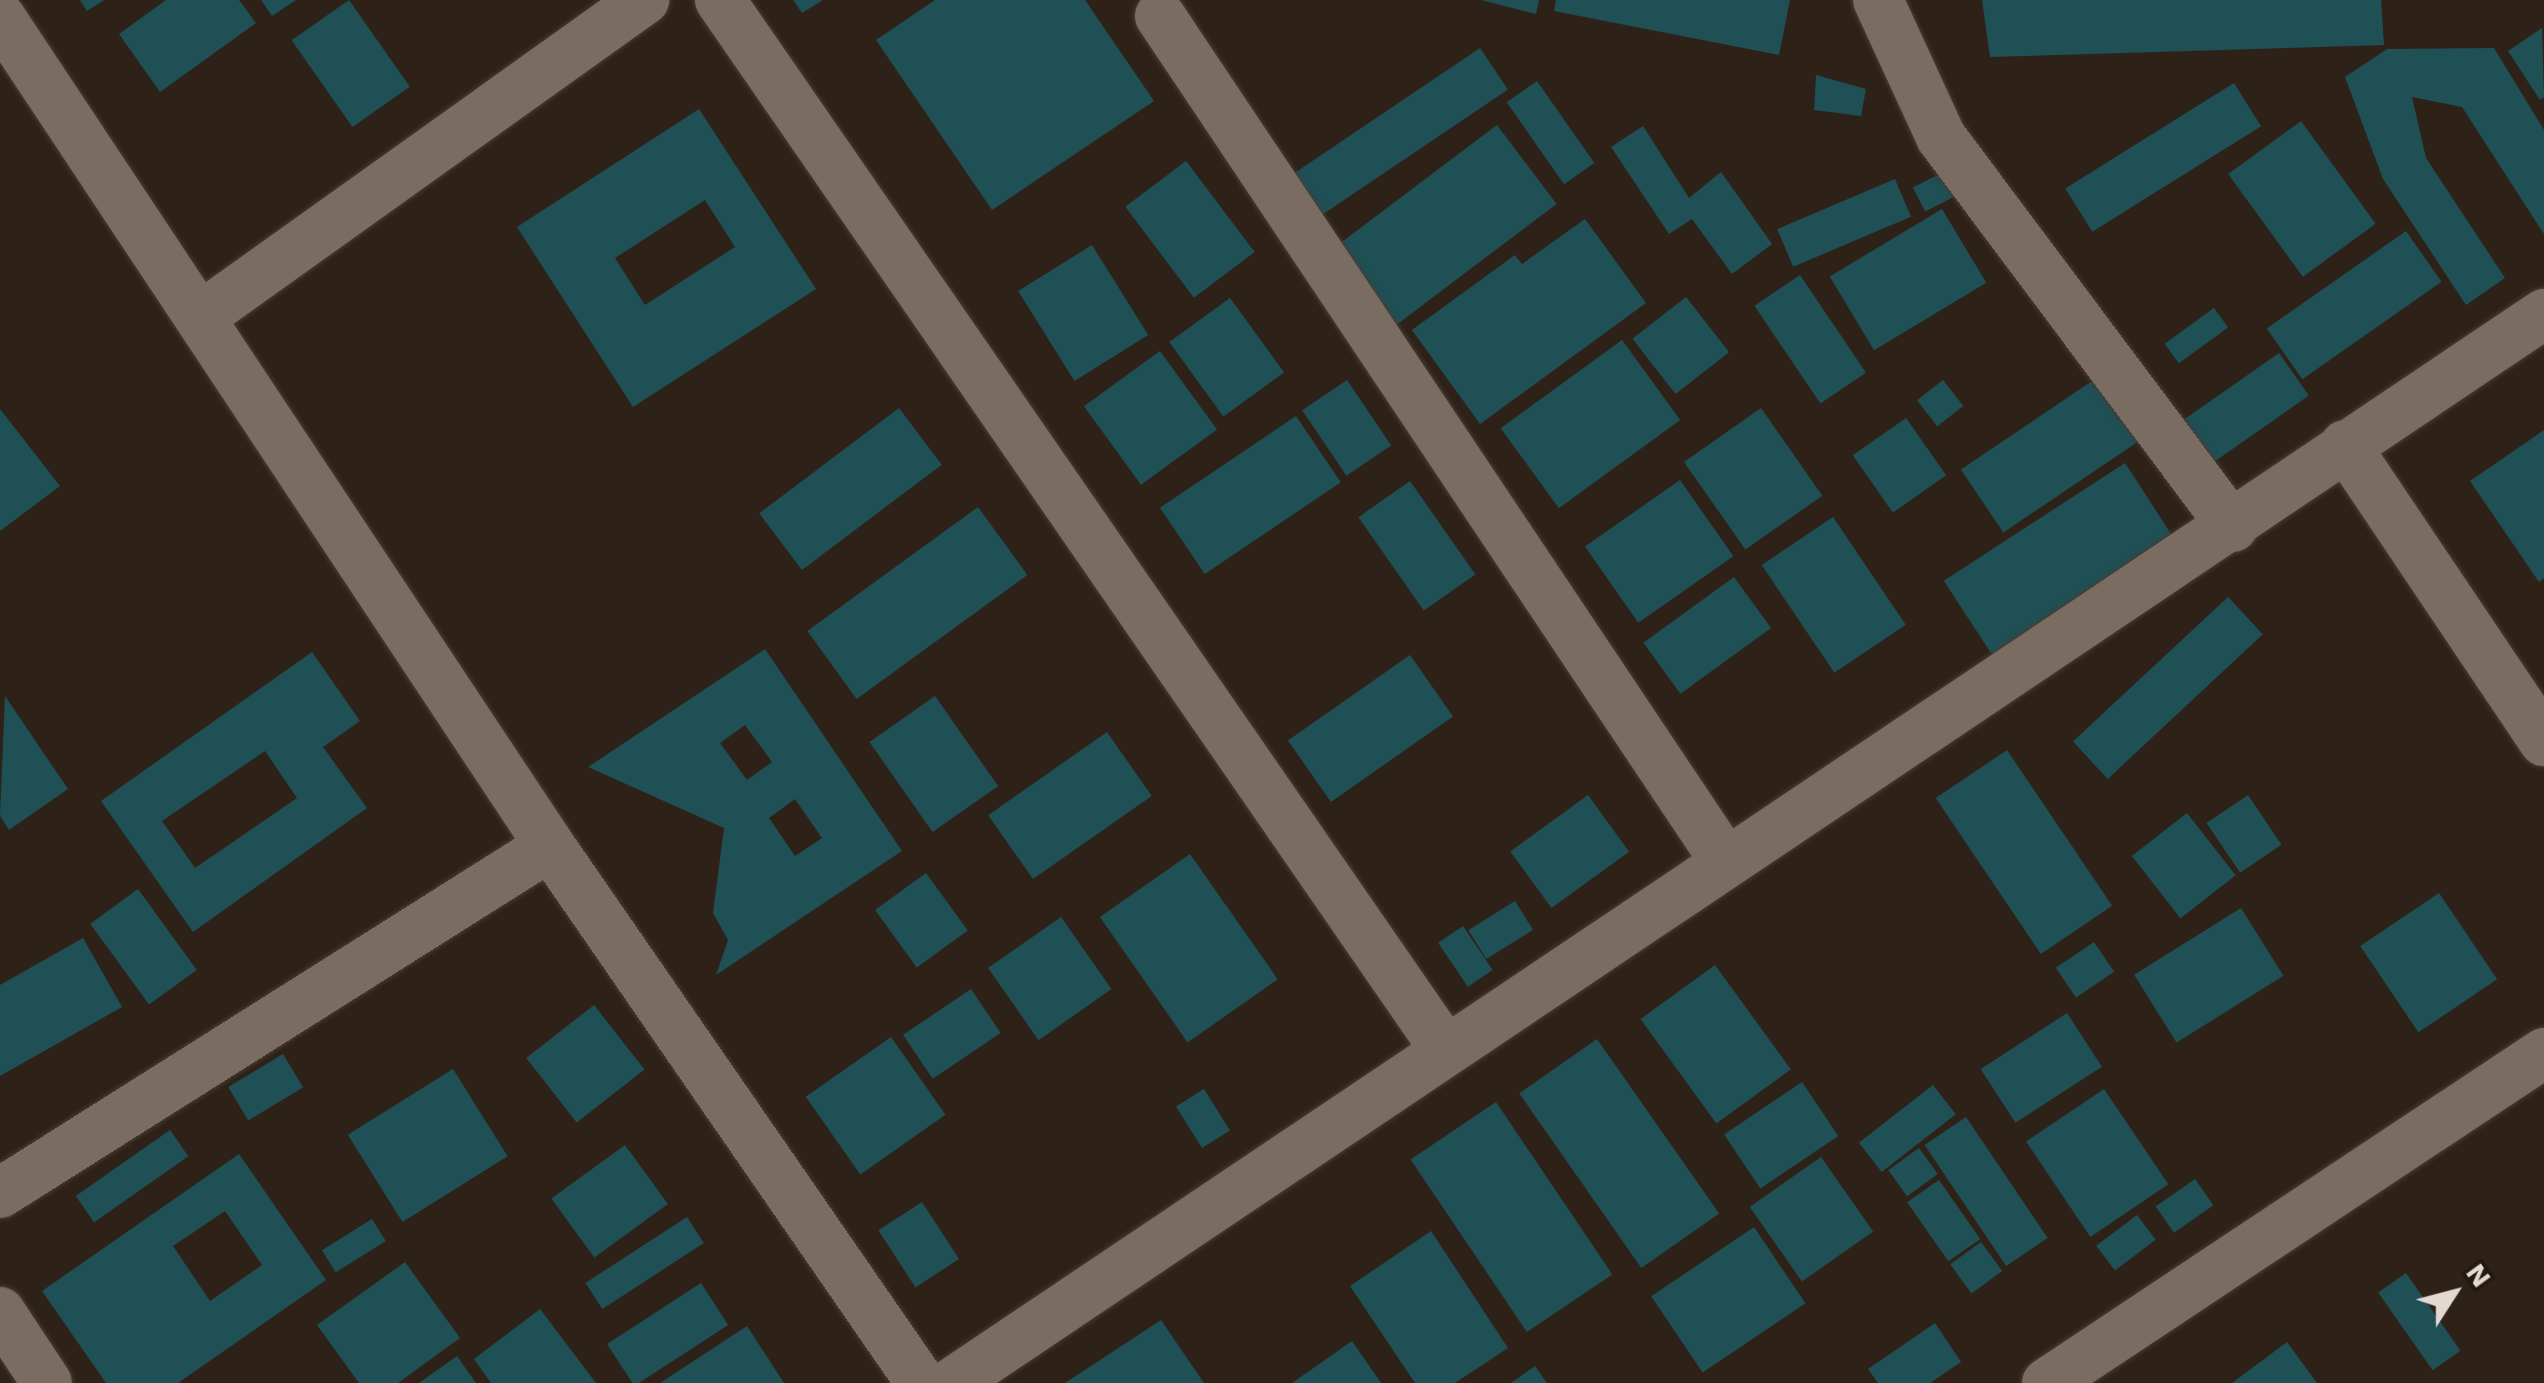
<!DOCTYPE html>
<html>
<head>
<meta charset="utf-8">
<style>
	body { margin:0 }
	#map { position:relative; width:2544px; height:1383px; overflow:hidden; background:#2e2218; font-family:"Work Sans",sans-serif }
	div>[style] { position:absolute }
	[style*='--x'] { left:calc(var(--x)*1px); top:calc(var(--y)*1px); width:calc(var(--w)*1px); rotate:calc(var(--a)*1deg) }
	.building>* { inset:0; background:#1f5056; transform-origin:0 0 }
	.roads { filter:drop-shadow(0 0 2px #473c35) drop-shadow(0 0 2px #473c35) }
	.minor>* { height:50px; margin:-25px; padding:0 25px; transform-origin:25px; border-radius:25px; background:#7a6c60 }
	span { translate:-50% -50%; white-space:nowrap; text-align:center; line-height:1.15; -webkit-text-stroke:8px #24190f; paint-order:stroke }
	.north { position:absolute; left:2404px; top:1243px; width:100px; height:100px; -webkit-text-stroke:8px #24190f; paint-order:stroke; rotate:54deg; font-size:28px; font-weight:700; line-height:40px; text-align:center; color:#e1d9d2 }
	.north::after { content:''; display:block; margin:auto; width:35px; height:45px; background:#e1d9d2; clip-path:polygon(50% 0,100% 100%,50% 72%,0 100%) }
</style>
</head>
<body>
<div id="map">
	<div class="building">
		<div style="clip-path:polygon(80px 0,104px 0,87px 11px)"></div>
		<div style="clip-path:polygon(166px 0,239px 0,256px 23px,160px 92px,119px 34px)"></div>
		<div style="clip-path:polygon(261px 0,296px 0,272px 16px)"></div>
		<div style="left:349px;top:0;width:106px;height:70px;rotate:55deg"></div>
		<div style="clip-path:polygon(793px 0,823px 0,802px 13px)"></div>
		<div style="clip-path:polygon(935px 0,1085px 0,1154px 101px,992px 210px,876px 40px)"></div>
		<div style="clip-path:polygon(1481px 0,1539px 0,1536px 14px)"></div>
		<div style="clip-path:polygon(1556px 0,1790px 0,1779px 55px,1554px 11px)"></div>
		<div style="clip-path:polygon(1982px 0,2381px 0,2384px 45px,1990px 57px)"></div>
		<div style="clip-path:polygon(2542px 28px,2544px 97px,2540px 100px,2508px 51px)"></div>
		<div style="left:1480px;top:48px;width:50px;height:229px;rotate:56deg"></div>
		<div style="clip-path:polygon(2494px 48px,2544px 130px,2544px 234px,2462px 107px,2412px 97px,2426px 158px,2505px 278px,2466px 305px,2383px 179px,2345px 77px,2387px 49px)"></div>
		<div style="clip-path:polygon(1816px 75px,1866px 89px,1861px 116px,1814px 110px)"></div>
		<div style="left:1537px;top:81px;width:100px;height:37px;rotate:55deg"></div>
		<div style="left:2234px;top:83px;width:51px;height:199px;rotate:58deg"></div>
		<div style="clip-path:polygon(evenodd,699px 109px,816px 289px,633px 407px,517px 227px,699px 109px,705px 200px,735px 247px,645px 305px,615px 258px,705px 200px)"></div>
		<div style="left:2301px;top:121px;width:127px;height:90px;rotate:54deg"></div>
		<div style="left:1497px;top:125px;width:99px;height:212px;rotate:53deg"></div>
		<div style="clip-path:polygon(1643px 126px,1689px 198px,1721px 172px,1772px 244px,1732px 274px,1692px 219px,1669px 234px,1611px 147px)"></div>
		<div style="left:1186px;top:161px;width:114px;height:76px;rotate:53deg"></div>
		<div style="left:1953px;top:167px;width:27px;height:45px;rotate:63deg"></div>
		<div style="left:1895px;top:179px;width:41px;height:128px;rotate:67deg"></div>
		<div style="left:1942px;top:209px;width:86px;height:131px;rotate:59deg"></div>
		<div style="clip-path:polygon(1585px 219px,1646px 303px,1480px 424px,1412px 330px,1515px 255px,1522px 264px)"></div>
		<div style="left:2406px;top:231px;width:62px;height:170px;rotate:55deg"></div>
		<div style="left:1092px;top:245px;width:106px;height:87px;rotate:58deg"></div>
		<div style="left:1800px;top:275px;width:118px;height:55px;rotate:56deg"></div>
		<div style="left:1686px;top:297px;width:70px;height:68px;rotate:52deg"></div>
		<div style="left:1230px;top:298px;width:92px;height:75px;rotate:54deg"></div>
		<div style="left:2214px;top:308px;width:24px;height:61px;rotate:54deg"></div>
		<div style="left:1622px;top:340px;width:99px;height:150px;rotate:54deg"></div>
		<div style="left:1160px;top:351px;width:97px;height:94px;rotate:54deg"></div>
		<div style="left:2279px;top:353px;width:52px;height:126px;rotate:55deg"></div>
		<div style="left:2101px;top:375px;width:76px;height:169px;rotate:56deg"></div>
		<div style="left:1347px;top:380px;width:79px;height:54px;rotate:56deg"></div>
		<div style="left:1943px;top:380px;width:33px;height:33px;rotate:52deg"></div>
		<div style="left:899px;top:408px;width:71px;height:175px;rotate:53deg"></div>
		<div style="left:1761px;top:408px;width:107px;height:94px;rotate:55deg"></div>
		<div style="clip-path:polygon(0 409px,60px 486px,0 531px)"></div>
		<div style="left:1296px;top:416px;width:80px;height:164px;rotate:56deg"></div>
		<div style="left:1906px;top:418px;width:70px;height:65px;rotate:55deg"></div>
		<div style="clip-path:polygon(2544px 430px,2544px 578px,2539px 582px,2470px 481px)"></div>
		<div style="left:2125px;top:463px;width:95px;height:216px;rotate:57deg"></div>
		<div style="left:1680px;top:480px;width:93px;height:116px;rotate:55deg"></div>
		<div style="left:1410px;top:481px;width:114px;height:63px;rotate:55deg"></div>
		<div style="left:978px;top:507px;width:84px;height:211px;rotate:54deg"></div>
		<div style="left:1833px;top:517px;width:130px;height:86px;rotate:56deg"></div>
		<div style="left:1734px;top:577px;width:63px;height:112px;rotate:54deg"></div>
		<div style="left:2228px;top:597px;width:51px;height:212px;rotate:47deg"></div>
		<div style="clip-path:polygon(evenodd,765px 649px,902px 851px,716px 975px,728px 940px,713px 913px,724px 828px,588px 767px,765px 649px,745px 725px,772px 762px,747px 780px,720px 743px,745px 725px,765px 649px,795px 799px,822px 838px,795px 856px,769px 818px,795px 799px)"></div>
		<div style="clip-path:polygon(evenodd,312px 652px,360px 721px,323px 747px,367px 808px,193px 932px,101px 801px,312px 652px,265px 751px,297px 798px,195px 868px,162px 821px,265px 751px)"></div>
		<div style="left:1410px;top:655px;width:75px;height:149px;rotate:55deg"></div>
		<div style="clip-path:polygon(5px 696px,68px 789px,9px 830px,0 816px)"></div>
		<div style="left:935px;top:696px;width:110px;height:80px;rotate:55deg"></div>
		<div style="left:1107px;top:732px;width:78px;height:145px;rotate:55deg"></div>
		<div style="left:2007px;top:750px;width:188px;height:86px;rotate:56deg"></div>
		<div style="left:1588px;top:795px;width:70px;height:96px;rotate:54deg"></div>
		<div style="left:2248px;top:795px;width:60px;height:50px;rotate:56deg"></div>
		<div style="left:2187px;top:813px;width:79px;height:70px;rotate:52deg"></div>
		<div style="left:1190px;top:854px;width:153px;height:110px;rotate:55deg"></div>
		<div style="left:926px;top:873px;width:71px;height:63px;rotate:54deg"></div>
		<div style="left:138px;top:889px;width:100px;height:59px;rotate:54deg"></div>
		<div style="left:2439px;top:893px;width:104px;height:95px;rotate:56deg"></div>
		<div style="left:1515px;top:901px;width:34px;height:55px;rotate:58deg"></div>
		<div style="left:2241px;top:908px;width:80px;height:126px;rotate:58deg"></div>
		<div style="left:1061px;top:917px;width:88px;height:89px;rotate:55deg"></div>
		<div style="left:1463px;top:926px;width:53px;height:30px;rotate:56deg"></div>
		<div style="clip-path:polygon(83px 938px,122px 1007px,0 1076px,0 985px)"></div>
		<div style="left:2094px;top:942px;width:36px;height:46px;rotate:56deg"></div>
		<div style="left:1715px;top:965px;width:129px;height:92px;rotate:54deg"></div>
		<div style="left:971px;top:989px;width:53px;height:82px;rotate:56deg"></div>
		<div style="left:594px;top:1005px;width:82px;height:86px;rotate:52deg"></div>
		<div style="left:2067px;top:1013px;width:64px;height:103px;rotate:57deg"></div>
		<div style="left:891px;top:1037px;width:95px;height:104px;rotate:55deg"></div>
		<div style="left:1597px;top:1039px;width:213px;height:95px;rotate:55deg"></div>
		<div style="left:283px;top:1054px;width:39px;height:64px;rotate:59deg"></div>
		<div style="left:453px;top:1069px;width:103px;height:124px;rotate:58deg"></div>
		<div style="left:1802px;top:1082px;width:65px;height:94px;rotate:56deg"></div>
		<div style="left:1933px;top:1085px;width:37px;height:94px;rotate:52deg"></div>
		<div style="left:1204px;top:1089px;width:49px;height:33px;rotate:58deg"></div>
		<div style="left:2104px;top:1089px;width:115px;height:94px;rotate:56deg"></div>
		<div style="left:1496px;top:1102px;width:208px;height:103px;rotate:56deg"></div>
		<div style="left:1966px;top:1117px;width:146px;height:50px;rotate:56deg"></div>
		<div style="left:170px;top:1130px;width:32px;height:115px;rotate:55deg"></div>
		<div style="left:625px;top:1145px;width:73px;height:91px;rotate:54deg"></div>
		<div style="left:1919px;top:1148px;width:32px;height:38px;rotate:54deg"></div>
		<div style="clip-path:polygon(evenodd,239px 1154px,326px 1280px,178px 1383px,106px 1383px,42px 1291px,239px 1154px,225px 1211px,262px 1265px,210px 1301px,173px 1246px,225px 1211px)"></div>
		<div style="left:1821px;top:1157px;width:91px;height:87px;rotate:55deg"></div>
		<div style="left:2195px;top:1179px;width:32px;height:48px;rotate:55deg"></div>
		<div style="left:1939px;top:1180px;width:72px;height:39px;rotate:55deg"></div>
		<div style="left:922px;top:1202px;width:68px;height:52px;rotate:57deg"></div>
		<div style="left:2137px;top:1215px;width:31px;height:51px;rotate:53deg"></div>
		<div style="left:687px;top:1217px;width:31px;height:121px;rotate:57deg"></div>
		<div style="left:372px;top:1219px;width:26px;height:59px;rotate:58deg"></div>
		<div style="left:1754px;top:1227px;width:92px;height:124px;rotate:56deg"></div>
		<div style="clip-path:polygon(1431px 1231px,1508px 1348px,1455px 1383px,1415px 1383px,1350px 1286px)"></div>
		<div style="left:1981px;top:1242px;width:36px;height:38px;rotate:54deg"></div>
		<div style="clip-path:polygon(405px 1262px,460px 1338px,398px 1383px,359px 1383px,317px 1325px)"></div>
		<div style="left:2406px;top:1273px;width:95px;height:34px;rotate:55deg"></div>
		<div style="left:701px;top:1283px;width:50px;height:112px;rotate:57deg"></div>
		<div style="clip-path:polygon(540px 1309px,596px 1383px,491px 1383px,474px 1359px)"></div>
		<div style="clip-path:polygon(1161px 1320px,1204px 1383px,1065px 1383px)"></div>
		<div style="clip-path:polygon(1935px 1323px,1961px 1362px,1930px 1383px,1878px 1383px,1868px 1369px)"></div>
		<div style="clip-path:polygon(747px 1326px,784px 1383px,660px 1383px)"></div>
		<div style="clip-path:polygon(1352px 1341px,1381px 1383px,1292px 1383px)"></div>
		<div style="clip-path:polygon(2287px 1342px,2317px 1383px,2232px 1383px)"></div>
		<div style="clip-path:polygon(457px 1356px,476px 1383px,419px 1383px)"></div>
		<div style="clip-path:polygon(1535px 1366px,1547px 1383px,1511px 1383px)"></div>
	</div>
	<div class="roads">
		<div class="minor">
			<div style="--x:720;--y:0;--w:1277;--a:55.36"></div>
			<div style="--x:1878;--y:0;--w:151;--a:65.3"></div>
			<div style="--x:1941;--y:137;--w:487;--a:53.2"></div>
			<div style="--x:1160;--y:16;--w:1016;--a:56.23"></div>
			<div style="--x:0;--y:17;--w:995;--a:56.44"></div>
			<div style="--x:550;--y:846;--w:653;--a:55.36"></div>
			<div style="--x:200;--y:317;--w:546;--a:-35.53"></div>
			<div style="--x:2345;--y:445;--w:357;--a:56.1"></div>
			<div style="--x:0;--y:1193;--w:650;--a:-32.25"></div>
			<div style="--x:0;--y:1312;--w:85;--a:56.5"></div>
			<div style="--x:952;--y:1383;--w:1918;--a:-33.88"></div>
			<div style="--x:2047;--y:1383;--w:597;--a:-33.58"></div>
		</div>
	</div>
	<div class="north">N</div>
</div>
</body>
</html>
